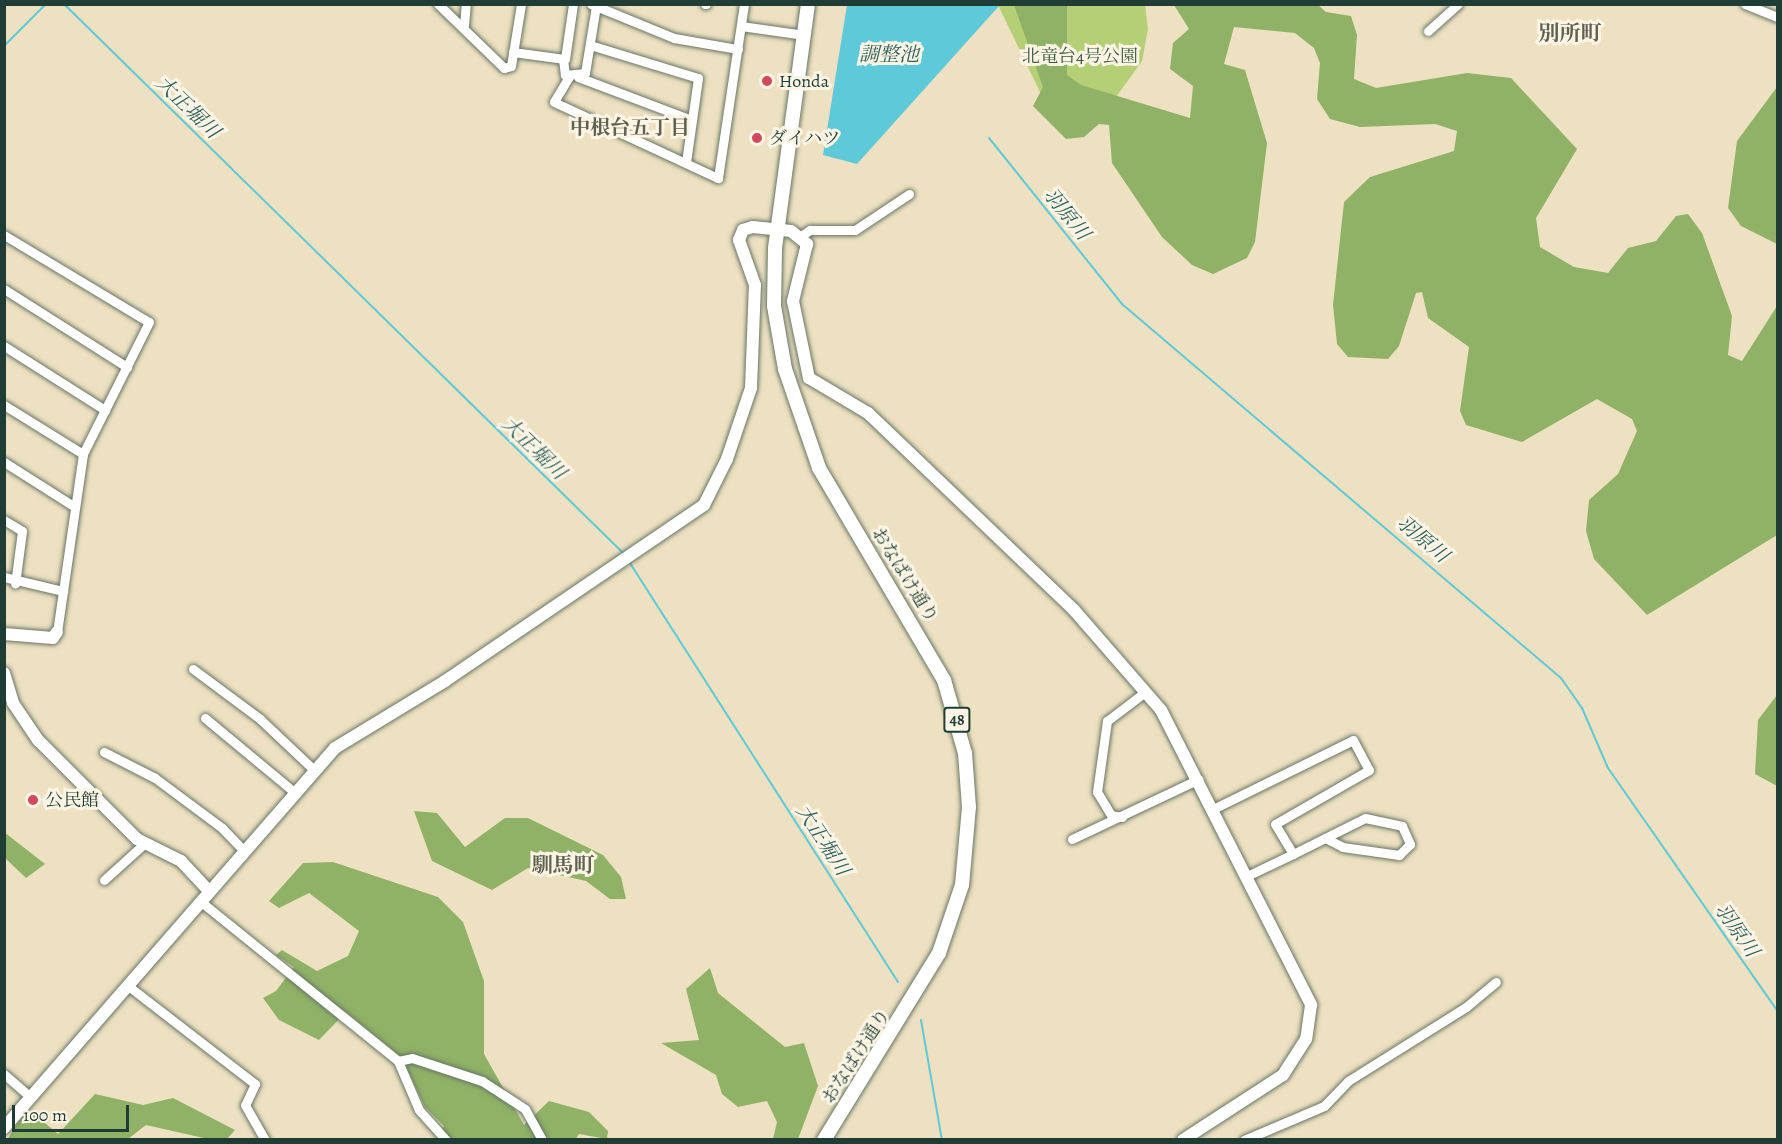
<!DOCTYPE html>
<html>
<head>
<meta charset="utf-8">
<style>
	body { margin:0 }
	#map { position:relative; width:1782px; height:1144px; overflow:hidden; background:#ede1c1; font-family:Alegreya,"Noto Serif JP",serif }
	div>[style] { position:absolute }
	[style*='--x'] { left:calc(var(--x)*1px); top:calc(var(--y)*1px); width:calc(var(--w)*1px); rotate:calc(var(--a)*1deg) }
	.green>* { inset:0; background:#b4cf75 }
	.forest>* { inset:0; background:#8fb266 }
	.water>* { inset:0; background:#5ec9d8 }
	.stream>* { height:2px; margin:-1px; padding:0 1px; transform-origin:1px; border-radius:1px; background:#5ec9d8 }
	.roads { filter:drop-shadow(0 0 2px #677665) drop-shadow(0 0 2px #677665) }
	.street>* { height:9px; margin:-4.5px; padding:0 4.5px; transform-origin:4.5px; border-radius:4.5px; background:#fff }
	.secondary>* { height:12px; margin:-6px; padding:0 6px; transform-origin:6px; border-radius:6px; background:#fff }
	.primary>* { height:14px; margin:-7px; padding:0 7px; transform-origin:7px; border-radius:7px; background:#fff }
	.dots>* { width:16px; height:16px; translate:-50% -50%; box-sizing:border-box; border:3px solid #fcf5e5; border-radius:50% }
	span { translate:-50% -50%; white-space:nowrap; text-align:center; line-height:1.15; -webkit-text-stroke:6px #fcf5e5; paint-order:stroke }
	.shield-label span { padding:2px 4px; background:#fcf5e5; border:2px solid; border-radius:4px; -webkit-text-stroke-width:0 }
	.shield-label { font-size:16px; color:#1f3d34; font-weight:700 }
	.park-label { font-size:18px; color:#3d5a41 }
	.poi-label { font-size:18px; color:#1f3d34 }
	.left { translate:0 -50%; text-align:left }
	.street-label { font-size:18px; color:#1f3d34 }
	.water-label { font-size:20px; color:#2f605d; font-style:italic }
	.neighbourhood-label { font-size:20px; color:#5f6151; font-weight:700 }
	.quarter-label { font-size:21px; color:#5f6151; font-weight:700 }
	.frame { position:absolute; inset:0; border:6px solid #1f3d34; pointer-events:none }
	.scale { position:absolute; left:12px; top:1105px; width:117px; height:27px; box-sizing:border-box; border:3px solid #1f3d34; border-top:0; padding-left:8px; font-size:18px; line-height:21px; white-space:nowrap; color:#1f3d34; -webkit-text-stroke:4px #fcf5e5; paint-order:stroke }
</style>
</head>
<body>
<div id="map">
	<div class="green">
		<div style="clip-path:polygon(998px 5px,1145px 5px,1148px 29px,1142px 61px,1106px 111px,1041px 94px)"></div>
	</div>
	<div class="forest">
		<div style="clip-path:polygon(1014px 5px,1067px 5px,1067px 75px,1081px 85px,1190px 118px,1193px 86px,1170px 69px,1173px 43px,1189px 29px,1174px 5px,1318px 5px,1326px 12px,1351px 16px,1357px 35px,1354px 79px,1376px 88px,1467px 73px,1511px 78px,1577px 149px,1536px 218px,1540px 247px,1574px 267px,1608px 273px,1628px 248px,1656px 241px,1676px 216px,1688px 214px,1702px 233px,1732px 316px,1728px 355px,1742px 361px,1777px 306px,1777px 535px,1647px 615px,1594px 559px,1586px 531px,1589px 500px,1618px 474px,1637px 431px,1632px 419px,1597px 399px,1522px 442px,1466px 425px,1460px 411px,1469px 347px,1428px 318px,1422px 292px,1416px 293px,1399px 346px,1388px 359px,1348px 357px,1337px 344px,1333px 305px,1344px 202px,1370px 177px,1454px 151px,1457px 131px,1435px 124px,1360px 127px,1330px 119px,1317px 99px,1320px 63px,1314px 48px,1295px 33px,1234px 27px,1224px 64px,1245px 70px,1267px 143px,1255px 242px,1247px 258px,1213px 274px,1192px 265px,1162px 237px,1112px 163px,1109px 125px,1099px 124px,1084px 137px,1066px 139px,1033px 106px,1043px 87px)"></div>
		<div style="clip-path:polygon(1777px 87px,1777px 244px,1741px 226px,1728px 208px,1737px 141px)"></div>
		<div style="clip-path:polygon(1777px 695px,1777px 786px,1755px 774px,1758px 720px)"></div>
		<div style="clip-path:polygon(414px 811px,437px 813px,465px 847px,505px 818px,528px 818px,603px 855px,621px 877px,626px 899px,610px 899px,586px 881px,528px 868px,492px 890px,432px 861px)"></div>
		<div style="clip-path:polygon(4px 832px,45px 864px,26px 878px,5px 858px)"></div>
		<div style="clip-path:polygon(333px 862px,438px 897px,463px 922px,484px 981px,484px 1054px,524px 1125px,549px 1101px,589px 1112px,608px 1131px,607px 1139px,579px 1134px,575px 1140px,438px 1139px,444px 1126px,425px 1107px,401px 1057px,346px 1012px,319px 1040px,279px 1020px,263px 998px,276px 991px,294px 967px,276px 955px,282px 950px,317px 971px,348px 956px,359px 931px,309px 893px,279px 908px,269px 901px,303px 863px)"></div>
		<div style="clip-path:polygon(710px 968px,718px 993px,785px 1047px,804px 1043px,818px 1086px,798px 1139px,773px 1139px,777px 1122px,767px 1101px,738px 1107px,722px 1094px,716px 1075px,661px 1043px,699px 1040px,686px 989px)"></div>
		<div style="clip-path:polygon(95px 1094px,143px 1105px,173px 1098px,235px 1130px,227px 1139px,208px 1139px,146px 1125px,128px 1139px,7px 1140px,24px 1113px,32px 1112px,58px 1134px)"></div>
	</div>
	<div class="water">
		<div style="clip-path:polygon(847px 5px,999px 6px,857px 164px,823px 155px)"></div>
	</div>
	<div class="stream">
		<div style="--x:64;--y:4;--w:784;--a:44.48"></div>
		<div style="--x:4;--y:46;--w:59;--a:-45"></div>
		<div style="--x:989;--y:138;--w:213;--a:51.3"></div>
		<div style="--x:1122;--y:304;--w:577;--a:40.43"></div>
		<div style="--x:1561;--y:678;--w:37;--a:55"></div>
		<div style="--x:1582;--y:708;--w:65;--a:66.6"></div>
		<div style="--x:1608;--y:768;--w:297;--a:55.1"></div>
		<div style="--x:628;--y:560;--w:501;--a:57.39"></div>
		<div style="--x:921;--y:1020;--w:122;--a:80.1"></div>
	</div>
	<div class="roads">
		<div class="street">
			<div style="--x:438;--y:4;--w:92;--a:44.1"></div>
			<div style="--x:504;--y:68;--w:7;--a:-16"></div>
			<div style="--x:511;--y:66;--w:63;--a:-80.8"></div>
			<div style="--x:591;--y:4;--w:90;--a:22.3"></div>
			<div style="--x:674;--y:38;--w:65;--a:9.8"></div>
			<div style="--x:705;--y:4;--w:1;--a:0"></div>
			<div style="--x:1745;--y:4;--w:35;--a:22"></div>
			<div style="--x:464;--y:25;--w:21;--a:-85"></div>
			<div style="--x:741;--y:26;--w:64;--a:8.1"></div>
			<div style="--x:1428;--y:31;--w:40;--a:-42"></div>
			<div style="--x:590;--y:45;--w:113;--a:17"></div>
			<div style="--x:698;--y:78;--w:85;--a:98.1"></div>
			<div style="--x:513;--y:52;--w:52;--a:7.7"></div>
			<div style="--x:565;--y:59;--w:56;--a:-81.7"></div>
			<div style="--x:563;--y:59;--w:16;--a:83"></div>
			<div style="--x:565;--y:75;--w:20;--a:-6"></div>
			<div style="--x:585;--y:73;--w:68;--a:-80.7"></div>
			<div style="--x:570;--y:75;--w:31;--a:121"></div>
			<div style="--x:554;--y:102;--w:181;--a:24.9"></div>
			<div style="--x:718;--y:178;--w:176;--a:-81.5"></div>
			<div style="--x:578;--y:77;--w:122;--a:20.7"></div>
			<div style="--x:4;--y:235;--w:169;--a:31"></div>
			<div style="--x:149;--y:322;--w:148;--a:116.6"></div>
			<div style="--x:83;--y:454;--w:180;--a:98.3"></div>
			<div style="--x:801;--y:236;--w:11;--a:-34"></div>
			<div style="--x:810;--y:230;--w:45;--a:0"></div>
			<div style="--x:855;--y:230;--w:65;--a:-33.7"></div>
			<div style="--x:4;--y:289;--w:146;--a:32.4"></div>
			<div style="--x:4;--y:346;--w:120;--a:32.4"></div>
			<div style="--x:4;--y:405;--w:93;--a:31.8"></div>
			<div style="--x:4;--y:462;--w:84;--a:32.4"></div>
			<div style="--x:4;--y:520;--w:21;--a:31"></div>
			<div style="--x:22;--y:531;--w:53;--a:97.5"></div>
			<div style="--x:4;--y:577;--w:61;--a:13.3"></div>
			<div style="--x:193;--y:669;--w:84;--a:36.7"></div>
			<div style="--x:260;--y:719;--w:74;--a:43.4"></div>
			<div style="--x:205;--y:718;--w:116;--a:39.7"></div>
			<div style="--x:104;--y:752;--w:57;--a:27"></div>
			<div style="--x:155;--y:778;--w:84;--a:36.7"></div>
			<div style="--x:222;--y:828;--w:30;--a:46"></div>
			<div style="--x:1213;--y:809;--w:156;--a:-26.2"></div>
			<div style="--x:1353;--y:740;--w:34;--a:62"></div>
			<div style="--x:1369;--y:770;--w:108;--a:150.1"></div>
			<div style="--x:1275;--y:824;--w:35;--a:59"></div>
			<div style="--x:1122;--y:817;--w:11;--a:-170"></div>
			<div style="--x:1111;--y:815;--w:27;--a:-121"></div>
			<div style="--x:1097;--y:792;--w:72;--a:-82"></div>
			<div style="--x:1107;--y:721;--w:48;--a:-37.3"></div>
			<div style="--x:1072;--y:839;--w:140;--a:-25.3"></div>
			<div style="--x:1249;--y:875;--w:49;--a:-25.5"></div>
			<div style="--x:1293;--y:854;--w:80;--a:-26.6"></div>
			<div style="--x:1365;--y:818;--w:38;--a:12"></div>
			<div style="--x:1402;--y:826;--w:20;--a:66"></div>
			<div style="--x:1410;--y:844;--w:16;--a:135"></div>
			<div style="--x:1399;--y:855;--w:57;--a:-171.9"></div>
			<div style="--x:1343;--y:847;--w:20;--a:-153"></div>
			<div style="--x:104;--y:880;--w:55;--a:-42.1"></div>
			<div style="--x:200;--y:901;--w:255;--a:38.9"></div>
			<div style="--x:398;--y:1061;--w:53;--a:66.8"></div>
			<div style="--x:419;--y:1110;--w:40;--a:48"></div>
			<div style="--x:127;--y:985;--w:162;--a:37.7"></div>
			<div style="--x:255;--y:1084;--w:23;--a:115"></div>
			<div style="--x:245;--y:1105;--w:40;--a:60.3"></div>
			<div style="--x:398;--y:1061;--w:14;--a:-12"></div>
			<div style="--x:412;--y:1058;--w:74;--a:18.2"></div>
			<div style="--x:482;--y:1081;--w:51;--a:33.1"></div>
			<div style="--x:525;--y:1109;--w:35;--a:61"></div>
			<div style="--x:4;--y:1074;--w:35;--a:41"></div>
			<div style="--x:1244;--y:1140;--w:87;--a:-23"></div>
			<div style="--x:1324;--y:1106;--w:35;--a:-46"></div>
			<div style="--x:1348;--y:1081;--w:139;--a:-32.1"></div>
			<div style="--x:1466;--y:1007;--w:39;--a:-40"></div>
		</div>
		<div class="secondary">
			<div style="--x:4;--y:634;--w:49;--a:4.7"></div>
			<div style="--x:53;--y:638;--w:7;--a:-56"></div>
			<div style="--x:4;--y:673;--w:31;--a:73"></div>
			<div style="--x:13;--y:703;--w:45;--a:56"></div>
			<div style="--x:38;--y:740;--w:140;--a:45"></div>
			<div style="--x:137;--y:839;--w:49;--a:26.6"></div>
			<div style="--x:181;--y:861;--w:40;--a:47"></div>
			<div style="--x:4;--y:1128;--w:504;--a:-48.94"></div>
			<div style="--x:335;--y:748;--w:129;--a:-31.3"></div>
			<div style="--x:445;--y:681;--w:313;--a:-34.2"></div>
			<div style="--x:704;--y:505;--w:51;--a:-63.4"></div>
			<div style="--x:727;--y:459;--w:75;--a:-71.3"></div>
			<div style="--x:751;--y:388;--w:103;--a:-87.8"></div>
			<div style="--x:755;--y:285;--w:48;--a:-109.6"></div>
			<div style="--x:739;--y:240;--w:11;--a:-68"></div>
			<div style="--x:743;--y:230;--w:10;--a:-17"></div>
			<div style="--x:753;--y:227;--w:38;--a:6"></div>
			<div style="--x:791;--y:231;--w:21;--a:39"></div>
			<div style="--x:807;--y:244;--w:59;--a:103.8"></div>
			<div style="--x:793;--y:301;--w:79;--a:78.3"></div>
			<div style="--x:809;--y:378;--w:69;--a:30.7"></div>
			<div style="--x:868;--y:413;--w:285;--a:43.7"></div>
			<div style="--x:1074;--y:610;--w:133;--a:49"></div>
			<div style="--x:1161;--y:710;--w:331;--a:63"></div>
			<div style="--x:1311;--y:1005;--w:34;--a:98"></div>
			<div style="--x:1306;--y:1039;--w:43;--a:122.6"></div>
			<div style="--x:1283;--y:1075;--w:119;--a:147"></div>
		</div>
		<div class="primary">
			<div style="--x:808;--y:4;--w:247;--a:97.7"></div>
			<div style="--x:775;--y:249;--w:57;--a:91"></div>
			<div style="--x:774;--y:306;--w:64;--a:80.1"></div>
			<div style="--x:785;--y:369;--w:105;--a:71"></div>
			<div style="--x:819;--y:468;--w:246;--a:59.5"></div>
			<div style="--x:944;--y:680;--w:76;--a:74"></div>
			<div style="--x:965;--y:753;--w:54;--a:85.8"></div>
			<div style="--x:969;--y:807;--w:78;--a:95.1"></div>
			<div style="--x:962;--y:885;--w:72;--a:108.7"></div>
			<div style="--x:939;--y:953;--w:220;--a:121.6"></div>
		</div>
	</div>
	<div class="dots">
		<div style="left:767px;top:81px;background:#d1495b"></div>
		<div style="left:757px;top:138px;background:#d1495b"></div>
		<div style="left:33px;top:800px;background:#d1495b"></div>
	</div>
	<div class="shield-label">
		<span style="left:957px;top:720px">48</span>
	</div>
	<div class="park-label">
		<span style="left:1080px;top:56px">北竜台4号公園</span>
	</div>
	<div class="poi-label">
		<span class="left" style="left:779px;top:81px">Honda</span>
		<span class="left" style="left:769px;top:138px">ダイハツ</span>
		<span class="left" style="left:45px;top:800px">公民館</span>
	</div>
	<div class="street-label">
		<span style="left:905px;top:575px;rotate:58deg">おなばけ通り</span>
		<span style="left:856px;top:1056px;rotate:-57deg">おなばけ通り</span>
	</div>
	<div class="water-label">
		<span style="left:889px;top:54px">調整池</span>
		<span style="left:188px;top:107px;rotate:44deg">大正堀川</span>
		<span style="left:1067px;top:214px;rotate:51deg">羽原川</span>
		<span style="left:534px;top:448px;rotate:44deg">大正堀川</span>
		<span style="left:1423px;top:539px;rotate:40deg">羽原川</span>
		<span style="left:823px;top:840px;rotate:57deg">大正堀川</span>
		<span style="left:1737px;top:930px;rotate:55deg">羽原川</span>
	</div>
	<div class="neighbourhood-label">
		<span style="left:630px;top:127px">中根台五丁目</span>
	</div>
	<div class="quarter-label">
		<span style="left:1570px;top:33px">別所町</span>
		<span style="left:563px;top:865px">馴馬町</span>
	</div>
	<div class="frame"></div>
	<div class="scale">100 m</div>
</div>
</body>
</html>
